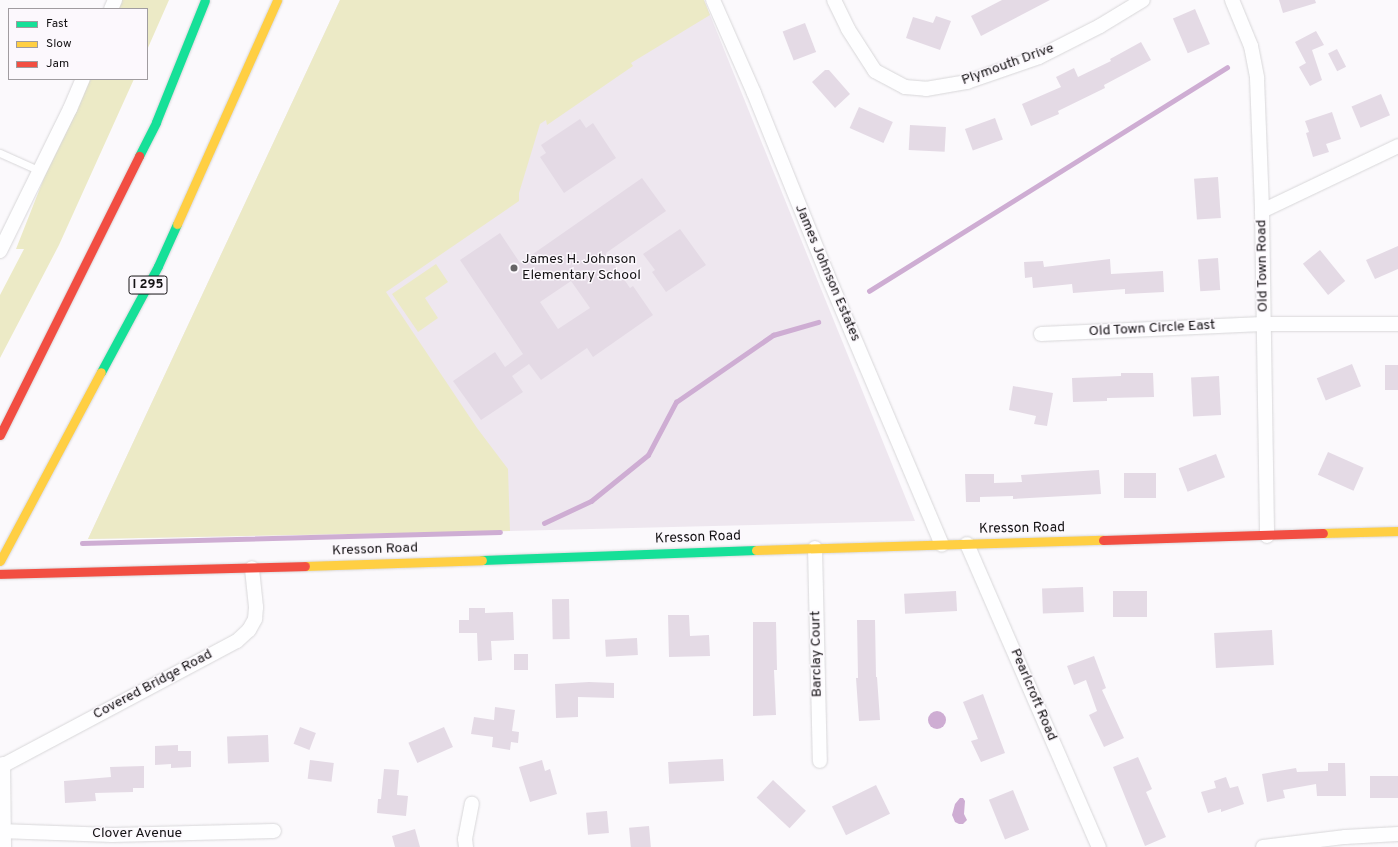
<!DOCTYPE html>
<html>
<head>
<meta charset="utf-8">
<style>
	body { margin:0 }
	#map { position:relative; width:1398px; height:847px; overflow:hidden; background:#fbf9fc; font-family:Overpass,sans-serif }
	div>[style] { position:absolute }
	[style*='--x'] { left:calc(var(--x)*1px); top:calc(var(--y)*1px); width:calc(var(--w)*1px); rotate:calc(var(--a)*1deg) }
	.built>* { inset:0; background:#eee7ef }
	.green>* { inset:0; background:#eceac6 }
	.water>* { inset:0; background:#ceadd3 }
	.round { border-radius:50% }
	.stream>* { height:4.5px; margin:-2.25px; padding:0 2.25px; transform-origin:2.25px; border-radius:2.25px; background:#ceadd3 }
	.building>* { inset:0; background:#e4dae5; transform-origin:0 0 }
	.roads { filter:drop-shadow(0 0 1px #d8d7d9) drop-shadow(0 0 1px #d8d7d9) }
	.lane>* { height:7px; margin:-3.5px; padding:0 3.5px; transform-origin:3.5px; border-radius:3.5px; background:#fefeff }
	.street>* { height:14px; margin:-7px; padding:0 7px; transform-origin:7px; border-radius:7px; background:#fefeff }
	.fast>* { height:9px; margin:-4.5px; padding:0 4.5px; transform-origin:4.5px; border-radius:4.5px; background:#16e098 }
	.slow>* { height:9px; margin:-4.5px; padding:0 4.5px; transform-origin:4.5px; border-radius:4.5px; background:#ffcf43 }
	.jam>* { height:9px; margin:-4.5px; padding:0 4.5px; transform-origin:4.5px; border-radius:4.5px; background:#f24e42 }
	.dots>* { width:11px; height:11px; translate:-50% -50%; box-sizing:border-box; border:2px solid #fcf8fd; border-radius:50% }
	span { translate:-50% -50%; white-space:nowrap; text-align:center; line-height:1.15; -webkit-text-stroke:3px #fcf8fd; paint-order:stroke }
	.shield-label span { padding:1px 3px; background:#fcf8fd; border:1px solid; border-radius:3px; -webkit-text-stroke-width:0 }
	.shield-label { font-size:13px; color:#151315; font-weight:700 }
	.street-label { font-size:14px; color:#151315 }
	.poi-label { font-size:14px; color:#151315 }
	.left { translate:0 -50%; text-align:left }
	.legend { position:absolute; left:8px; top:8px; width:140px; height:72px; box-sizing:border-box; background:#fcf8fd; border:1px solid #a09ca0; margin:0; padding:5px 7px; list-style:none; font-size:12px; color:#151315 }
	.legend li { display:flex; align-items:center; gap:8px; height:20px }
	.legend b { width:20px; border:1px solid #a09ca0 }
</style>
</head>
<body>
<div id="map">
	<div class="built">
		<div style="clip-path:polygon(340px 0,704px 0,915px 521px,510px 531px,88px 539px)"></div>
	</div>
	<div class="green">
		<div style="clip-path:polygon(114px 0,169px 0,147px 50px,147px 9px,110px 9px)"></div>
		<div style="clip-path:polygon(340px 0,704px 0,710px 15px,631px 63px,633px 66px,547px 125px,546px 120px,540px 124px,519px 193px,519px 201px,386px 292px,477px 428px,508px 469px,510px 531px,88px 539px)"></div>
		<div style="clip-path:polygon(83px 79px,134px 79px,59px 245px,0 358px,0 295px,24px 249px,16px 249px)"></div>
		<div style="clip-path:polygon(436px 264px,448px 282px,425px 298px,438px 318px,418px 332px,392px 294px)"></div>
	</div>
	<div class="water">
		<div class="round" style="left:928px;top:711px;width:18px;height:18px"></div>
		<div style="clip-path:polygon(960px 798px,963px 798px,965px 801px,964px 814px,967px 820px,963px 824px,959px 824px,955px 822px,952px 815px,955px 804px)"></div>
	</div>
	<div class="stream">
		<div style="--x:869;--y:291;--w:422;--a:-32"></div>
		<div style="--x:544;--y:523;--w:52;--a:-25.1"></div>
		<div style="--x:591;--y:501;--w:73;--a:-38.9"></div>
		<div style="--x:648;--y:455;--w:60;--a:-62.2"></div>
		<div style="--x:676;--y:402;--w:118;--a:-34.6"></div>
		<div style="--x:773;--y:335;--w:47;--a:-16.1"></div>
		<div style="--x:82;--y:543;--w:418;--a:-1.5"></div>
	</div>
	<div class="building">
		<div style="clip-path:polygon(1002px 0,1050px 0,981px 36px,971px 16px)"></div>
		<div style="clip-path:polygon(1279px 0,1315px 0,1316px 3px,1283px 13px)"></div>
		<div style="left:1195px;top:9px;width:38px;height:24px;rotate:67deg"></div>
		<div style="clip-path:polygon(936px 16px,951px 21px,940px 50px,906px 38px,913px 17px,933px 23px)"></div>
		<div style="left:805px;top:23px;width:31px;height:24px;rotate:69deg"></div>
		<div style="clip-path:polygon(1316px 31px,1324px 45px,1312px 50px,1322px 80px,1310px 86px,1299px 67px,1306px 63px,1295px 42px)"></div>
		<div style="clip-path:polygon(1141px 42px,1151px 60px,1104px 85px,1105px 88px,1058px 111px,1059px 114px,1031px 126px,1022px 104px,1061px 87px,1056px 77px,1074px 68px,1078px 77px,1111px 61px,1110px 59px)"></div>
		<div style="left:1337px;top:49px;width:20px;height:10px;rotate:63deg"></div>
		<div style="clip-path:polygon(825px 70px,829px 70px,850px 94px,835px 108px,812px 82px)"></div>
		<div style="left:1381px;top:94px;width:23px;height:32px;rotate:67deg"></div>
		<div style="left:859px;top:107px;width:37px;height:23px;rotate:24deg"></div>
		<div style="clip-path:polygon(1332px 112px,1341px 139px,1326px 144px,1329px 152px,1313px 157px,1306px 133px,1309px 132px,1305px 121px)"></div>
		<div style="left:995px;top:118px;width:23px;height:32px;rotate:70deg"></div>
		<div style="clip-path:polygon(580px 119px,586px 128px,593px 123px,616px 158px,564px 193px,540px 157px,546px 153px,541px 145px)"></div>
		<div style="left:910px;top:125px;width:36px;height:25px;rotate:3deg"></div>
		<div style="left:1218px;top:177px;width:41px;height:24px;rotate:86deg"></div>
		<div style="clip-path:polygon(evenodd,642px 178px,666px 211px,606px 253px,630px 288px,633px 286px,653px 315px,593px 357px,587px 348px,541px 380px,529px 364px,512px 376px,523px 392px,481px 420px,453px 381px,495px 352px,505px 367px,523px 354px,460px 260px,500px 233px,520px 263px,642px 178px,571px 281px,590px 308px,558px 329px,540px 302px,571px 281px)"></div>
		<div style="clip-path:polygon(680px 229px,706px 265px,666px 292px,652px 272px,655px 270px,643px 254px)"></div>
		<div style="clip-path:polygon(1398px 246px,1398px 269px,1375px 279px,1366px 260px)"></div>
		<div style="left:1320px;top:250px;width:40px;height:22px;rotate:51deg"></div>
		<div style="left:1218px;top:258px;width:32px;height:20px;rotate:86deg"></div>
		<div style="clip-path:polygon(1110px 259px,1111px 274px,1163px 271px,1164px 292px,1125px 294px,1125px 289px,1073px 293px,1072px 284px,1033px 288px,1032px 277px,1025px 278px,1024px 262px,1043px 261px,1044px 267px)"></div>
		<div style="left:1352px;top:364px;width:24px;height:38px;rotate:68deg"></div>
		<div style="left:1385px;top:365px;width:13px;height:25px"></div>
		<div style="clip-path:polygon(1121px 373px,1153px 373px,1154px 397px,1107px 398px,1107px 401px,1073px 402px,1072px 378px,1121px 376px)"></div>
		<div style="left:1219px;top:376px;width:39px;height:28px;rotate:87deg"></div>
		<div style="clip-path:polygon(1013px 386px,1053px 393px,1047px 426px,1034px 424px,1036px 416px,1009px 410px)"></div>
		<div style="left:1328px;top:452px;width:39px;height:25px;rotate:24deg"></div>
		<div style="left:1216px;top:454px;width:25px;height:40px;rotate:69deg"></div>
		<div style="clip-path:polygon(1099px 470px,1101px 494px,1013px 499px,1013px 496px,980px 497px,980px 502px,966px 502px,965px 474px,994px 474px,994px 483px,1022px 482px,1021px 475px)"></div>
		<div style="left:1124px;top:473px;width:32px;height:25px"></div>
		<div style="left:1083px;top:587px;width:25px;height:41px;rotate:88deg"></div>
		<div style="left:956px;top:591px;width:20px;height:52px;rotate:87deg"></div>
		<div style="left:1113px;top:591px;width:34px;height:26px"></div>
		<div style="left:569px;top:599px;width:40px;height:17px;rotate:89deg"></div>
		<div style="clip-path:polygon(469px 608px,485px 608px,485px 613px,513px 612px,514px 640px,491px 641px,492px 660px,478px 661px,477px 633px,459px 633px,459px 620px,469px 620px)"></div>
		<div style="clip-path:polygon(668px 615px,689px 615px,690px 636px,709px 635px,710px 656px,669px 657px)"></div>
		<div style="clip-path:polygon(857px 620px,875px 620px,876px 677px,877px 677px,880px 720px,859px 721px,856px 678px,858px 678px)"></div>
		<div style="clip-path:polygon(753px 622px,776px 622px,777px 670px,774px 670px,776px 715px,753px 716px)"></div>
		<div style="left:1272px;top:630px;width:35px;height:58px;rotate:87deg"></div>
		<div style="left:637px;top:638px;width:17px;height:32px;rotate:87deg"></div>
		<div style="left:528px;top:654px;width:16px;height:14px;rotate:90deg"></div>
		<div style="clip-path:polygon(1094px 656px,1106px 688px,1102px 690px,1124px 738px,1104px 747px,1089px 715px,1097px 711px,1086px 680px,1074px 685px,1067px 666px)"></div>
		<div style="clip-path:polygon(589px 682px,614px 683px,614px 698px,578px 697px,578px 717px,556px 718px,555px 684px)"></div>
		<div style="clip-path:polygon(983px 694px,1005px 753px,981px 762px,971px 741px,978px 739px,963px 702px)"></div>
		<div style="clip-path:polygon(495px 707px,515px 710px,512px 731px,519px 732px,518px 743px,511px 742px,510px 750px,492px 747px,493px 737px,471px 734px,474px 717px,494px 720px)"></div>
		<div style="left:300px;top:727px;width:17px;height:18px;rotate:21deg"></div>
		<div style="left:444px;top:727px;width:22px;height:39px;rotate:66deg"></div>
		<div style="left:268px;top:735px;width:27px;height:41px;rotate:88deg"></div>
		<div style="clip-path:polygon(178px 745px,178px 751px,191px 751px,191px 767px,171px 768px,171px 764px,155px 765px,155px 746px)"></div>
		<div style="clip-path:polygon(1138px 757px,1152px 789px,1146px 792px,1166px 837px,1145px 846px,1113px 767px)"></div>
		<div style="left:723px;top:759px;width:22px;height:55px;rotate:87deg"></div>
		<div style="left:310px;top:760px;width:24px;height:19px;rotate:7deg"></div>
		<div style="clip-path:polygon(542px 760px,545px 771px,550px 769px,557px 794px,530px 802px,519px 767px)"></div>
		<div style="clip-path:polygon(1328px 763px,1345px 763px,1346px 796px,1317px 796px,1316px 784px,1283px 790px,1285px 798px,1267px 802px,1262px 774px,1296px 768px,1297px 772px,1328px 771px)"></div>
		<div style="clip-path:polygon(144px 766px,144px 788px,133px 788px,133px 792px,95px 793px,96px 801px,65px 803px,64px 781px,111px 777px,110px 767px)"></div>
		<div style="clip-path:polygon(384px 769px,399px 770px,397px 795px,408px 796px,406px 816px,377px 813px,378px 799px,381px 799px)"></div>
		<div style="left:1398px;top:776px;width:22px;height:28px;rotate:90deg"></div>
		<div style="clip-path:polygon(1226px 777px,1230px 788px,1238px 786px,1244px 804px,1221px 812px,1221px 809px,1208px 813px,1201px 792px,1216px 788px,1214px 781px)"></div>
		<div style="left:773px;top:780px;width:45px;height:24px;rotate:43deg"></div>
		<div style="left:876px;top:785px;width:32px;height:49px;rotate:64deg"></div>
		<div style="left:1013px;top:790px;width:43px;height:26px;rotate:68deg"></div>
		<div style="left:607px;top:811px;width:22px;height:21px;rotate:85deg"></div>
		<div style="left:649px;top:826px;width:21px;height:20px;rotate:85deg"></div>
		<div style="clip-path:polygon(415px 829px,420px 847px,395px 847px,392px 836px)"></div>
	</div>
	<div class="roads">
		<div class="lane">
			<div style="--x:0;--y:153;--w:44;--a:24.2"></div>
		</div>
		<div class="street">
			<div style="--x:713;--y:0;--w:102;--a:66.2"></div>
			<div style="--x:754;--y:93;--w:195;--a:68"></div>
			<div style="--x:827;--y:274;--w:294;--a:67"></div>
			<div style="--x:834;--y:0;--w:32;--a:64"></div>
			<div style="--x:848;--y:29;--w:50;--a:57.3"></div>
			<div style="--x:875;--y:71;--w:34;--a:28"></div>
			<div style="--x:905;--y:87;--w:21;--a:5"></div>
			<div style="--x:926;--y:89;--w:42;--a:-9.7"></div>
			<div style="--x:967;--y:82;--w:76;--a:-19.1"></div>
			<div style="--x:1039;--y:57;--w:68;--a:-26.9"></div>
			<div style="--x:1100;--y:26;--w:50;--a:-31.2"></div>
			<div style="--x:1232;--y:0;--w:50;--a:67.6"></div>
			<div style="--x:1251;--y:46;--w:33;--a:79"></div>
			<div style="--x:1257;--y:78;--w:133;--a:87.8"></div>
			<div style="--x:1262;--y:211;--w:325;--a:89.1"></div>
			<div style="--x:111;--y:9;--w:10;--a:-66"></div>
			<div style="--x:1262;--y:211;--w:151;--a:-25.5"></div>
			<div style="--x:0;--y:251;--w:158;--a:-63.8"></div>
			<div style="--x:70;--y:109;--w:33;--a:-67"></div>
			<div style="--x:1041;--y:334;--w:222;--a:-2.6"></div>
			<div style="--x:1263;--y:324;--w:135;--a:0"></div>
			<div style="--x:967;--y:544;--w:331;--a:66.5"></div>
			<div style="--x:815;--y:548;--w:213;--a:88.7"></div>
			<div style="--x:3;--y:764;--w:83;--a:89.3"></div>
			<div style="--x:0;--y:767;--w:268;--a:-28"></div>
			<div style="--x:237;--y:641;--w:16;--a:-43"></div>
			<div style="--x:249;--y:630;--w:13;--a:-61"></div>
			<div style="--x:255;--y:619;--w:12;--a:-85"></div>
			<div style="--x:256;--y:607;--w:39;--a:-96"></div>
			<div style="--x:0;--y:831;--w:112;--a:2"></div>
			<div style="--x:112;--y:835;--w:162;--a:-1.4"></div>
			<div style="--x:466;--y:847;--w:8;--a:-97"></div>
			<div style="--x:465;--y:839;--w:36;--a:-79"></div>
			<div style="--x:1263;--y:847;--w:83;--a:-7"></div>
			<div style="--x:1345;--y:837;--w:53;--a:-3.2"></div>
		</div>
		<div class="fast">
			<div style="--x:139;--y:156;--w:38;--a:-63"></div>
			<div style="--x:156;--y:122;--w:131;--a:-68.1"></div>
			<div style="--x:101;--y:372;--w:120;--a:-61.7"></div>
			<div style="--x:158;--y:266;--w:46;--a:-65.7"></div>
			<div style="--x:482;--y:560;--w:274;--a:-2.1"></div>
		</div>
		<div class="slow">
			<div style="--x:177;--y:224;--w:245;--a:-65.9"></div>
			<div style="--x:1323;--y:533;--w:75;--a:-1.5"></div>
			<div style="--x:756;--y:550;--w:347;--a:-1.7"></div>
			<div style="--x:0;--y:561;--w:214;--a:-61.9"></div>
			<div style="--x:305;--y:566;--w:177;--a:-1.9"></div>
		</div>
		<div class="jam">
			<div style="--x:0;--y:435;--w:312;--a:-63.5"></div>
			<div style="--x:1103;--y:540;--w:220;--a:-1.8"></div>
			<div style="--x:0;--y:574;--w:305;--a:-1.5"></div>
		</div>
	</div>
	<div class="dots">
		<div style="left:514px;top:268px;background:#666466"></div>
	</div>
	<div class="shield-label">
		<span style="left:148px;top:285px">I 295</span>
	</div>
	<div class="street-label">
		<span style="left:1008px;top:65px;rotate:-20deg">Plymouth Drive</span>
		<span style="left:1263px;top:266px;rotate:-91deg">Old Town Road</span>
		<span style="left:827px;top:273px;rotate:67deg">James Johnson Estates</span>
		<span style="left:1152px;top:329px;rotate:-3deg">Old Town Circle East</span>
		<span style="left:1022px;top:529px;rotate:-1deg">Kresson Road</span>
		<span style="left:698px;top:538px;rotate:-2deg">Kresson Road</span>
		<span style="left:375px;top:550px;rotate:-2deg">Kresson Road</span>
		<span style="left:817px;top:654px;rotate:-91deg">Barclay Court</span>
		<span style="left:153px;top:685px;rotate:-28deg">Covered Bridge Road</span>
		<span style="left:1033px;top:695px;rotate:67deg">Pearlcroft Road</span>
		<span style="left:137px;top:834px">Clover Avenue</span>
	</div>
	<div class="poi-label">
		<span class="left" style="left:522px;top:268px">James H. Johnson<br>Elementary School</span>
	</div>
	<ul class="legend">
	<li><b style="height:5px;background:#16e098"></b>Fast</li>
	<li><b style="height:5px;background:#ffcf43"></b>Slow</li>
	<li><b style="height:5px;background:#f24e42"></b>Jam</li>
	</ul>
</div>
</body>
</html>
